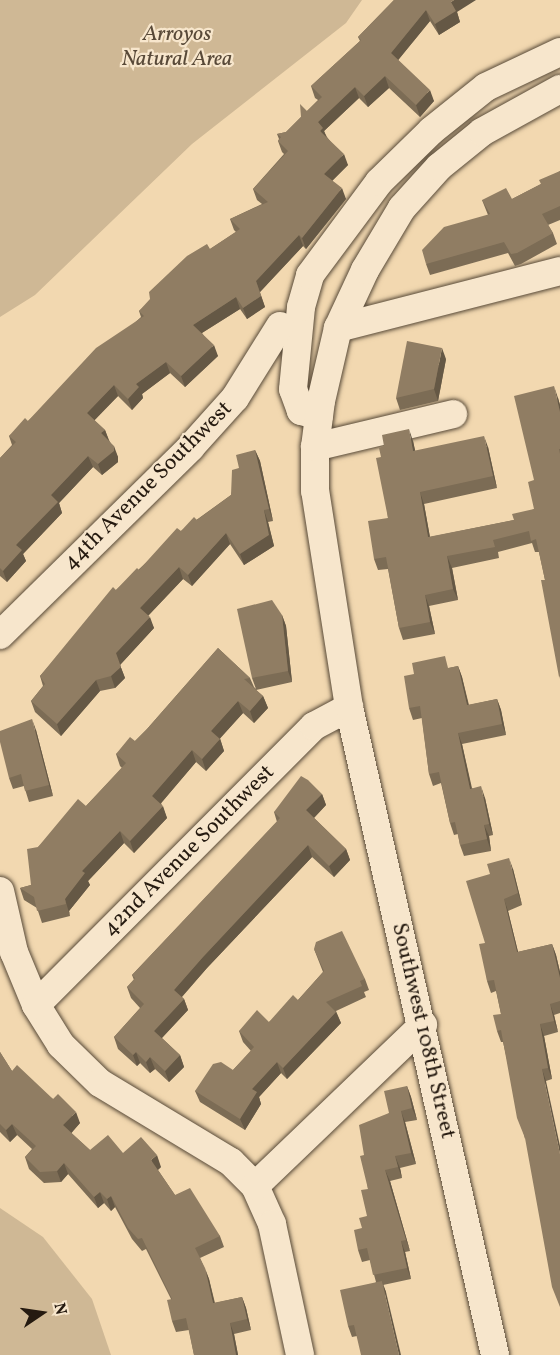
<!DOCTYPE html>
<html>
<head>
<meta charset="utf-8">
<style>
	body { margin:0 }
	#map { position:relative; width:560px; height:1355px; overflow:hidden; background:#f2d8b0; font-family:Vollkorn,serif }
	div>[style] { position:absolute }
	[style*='--x'] { left:calc(var(--x)*1px); top:calc(var(--y)*1px); width:calc(var(--w)*1px); rotate:calc(var(--a)*1deg) }
	.green>* { inset:0; background:#cfb895 }
	.roads { filter:drop-shadow(0 0 2px #584a38) drop-shadow(0 0 2px #584a38) }
	.minor>* { height:28px; margin:-14px; padding:0 14px; transform-origin:14px; border-radius:14px; background:#f7e6cc }
	.wall>* { inset:0; background:#7c6c55 }
	.shaded-wall>* { inset:0; background:#655845 }
	.building>* { inset:0; background:#907d63 }
	span { translate:-50% -50%; white-space:nowrap; text-align:center; line-height:1.15; -webkit-text-stroke:4.5px #f7e6cc; paint-order:stroke }
	.park-label { font-size:22px; color:#584938; font-style:italic }
	.street-label { font-size:22px; color:#251a10 }
	.north { position:absolute; left:12px; top:1283px; width:60px; height:60px; -webkit-text-stroke:4px #f7e6cc; paint-order:stroke; rotate:77deg; font-size:16px; font-weight:700; line-height:24px; text-align:center; color:#251a10 }
	.north::after { content:''; display:block; margin:auto; width:21px; height:27px; background:#251a10; clip-path:polygon(50% 0,100% 100%,50% 72%,0 100%) }
</style>
</head>
<body>
<div id="map">
	<div class="green">
		<div style="clip-path:polygon(0 0,362px 0,346px 23px,192px 144px,35px 295px,0 317px)"></div>
		<div style="clip-path:polygon(0 1208px,43px 1237px,92px 1299px,111px 1355px,0 1355px)"></div>
	</div>
	<div class="roads">
		<div class="minor">
			<div style="--x:338;--y:328;--w:229;--a:-14.4"></div>
			<div style="--x:319;--y:416;--w:19;--a:-164"></div>
			<div style="--x:301;--y:411;--w:23;--a:-110"></div>
			<div style="--x:293;--y:389;--w:82;--a:-84.4"></div>
			<div style="--x:301;--y:307;--w:33;--a:-74"></div>
			<div style="--x:310;--y:275;--w:116;--a:-53.4"></div>
			<div style="--x:379;--y:182;--w:73;--a:-44.4"></div>
			<div style="--x:431;--y:131;--w:70;--a:-38.7"></div>
			<div style="--x:486;--y:87;--w:82;--a:-25.3"></div>
			<div style="--x:315;--y:447;--w:142;--a:-13.4"></div>
			<div style="--x:0;--y:635;--w:267;--a:-44.5"></div>
			<div style="--x:190;--y:448;--w:67;--a:-48"></div>
			<div style="--x:235;--y:398;--w:85;--a:-58"></div>
			<div style="--x:0;--y:891;--w:63;--a:77.1"></div>
			<div style="--x:14;--y:952;--w:57;--a:67.5"></div>
			<div style="--x:36;--y:1005;--w:47;--a:58"></div>
			<div style="--x:61;--y:1045;--w:54;--a:44.3"></div>
			<div style="--x:100;--y:1083;--w:153;--a:31.1"></div>
			<div style="--x:231;--y:1162;--w:34;--a:45"></div>
			<div style="--x:255;--y:1186;--w:42;--a:65.9"></div>
			<div style="--x:272;--y:1224;--w:134;--a:77.9"></div>
			<div style="--x:36;--y:1005;--w:394;--a:-45.1"></div>
			<div style="--x:314;--y:726;--w:40;--a:-28"></div>
			<div style="--x:255;--y:1186;--w:233;--a:-43.8"></div>
			<div style="--x:495;--y:1355;--w:664;--a:-102.7"></div>
			<div style="--x:349;--y:707;--w:219;--a:-98.9"></div>
			<div style="--x:315;--y:491;--w:44;--a:-90"></div>
			<div style="--x:315;--y:447;--w:46;--a:-82.6"></div>
			<div style="--x:321;--y:401;--w:75;--a:-76.9"></div>
			<div style="--x:338;--y:328;--w:64;--a:-65"></div>
			<div style="--x:365;--y:270;--w:72;--a:-59.2"></div>
			<div style="--x:402;--y:208;--w:55;--a:-47.9"></div>
			<div style="--x:439;--y:167;--w:55;--a:-39.1"></div>
			<div style="--x:482;--y:132;--w:89;--a:-28.9"></div>
		</div>
	</div>
	<div class="wall">
		<div style="clip-path:polygon(394px 0,457px 12px,460px 22px,439px 35px,430px 21px,398px 60px,434px 101px,420px 117px,389px 88px,368px 107px,359px 98px,324px 131px,327px 137px,348px 165px,332px 181px,346px 199px,306px 249px,303px 246px,260px 292px,265px 307px,247px 319px,240px 309px,202px 333px,218px 356px,185px 387px,170px 373px,142px 394px,143px 398px,132px 410px,118px 396px,94px 420px,105px 430px,109px 440px,118px 457px,118px 462px,102px 475px,93px 467px,59px 503px,62px 513px,23px 554px,26px 561px,7px 582px,0 576px,0 458px,12px 445px,9px 436px,28px 421px,141px 317px,139px 311px,210px 249px,236px 232px,234px 230px,230px 219px,262px 204px,257px 200px,253px 189px,284px 154px,282px 152px,278px 141px,279px 139px,277px 134px,286px 132px,318px 100px,315px 98px,311px 86px,360px 41px,358px 37px)"></div>
		<div style="clip-path:polygon(560px 171px,560px 220px,548px 225px,553px 233px,557px 244px,521px 264px,515px 266px,508px 253px,430px 275px,426px 264px,488px 215px,482px 200px,512px 199px,541px 184px)"></div>
		<div style="clip-path:polygon(446px 359px,438px 401px,400px 410px,396px 398px)"></div>
		<div style="clip-path:polygon(558px 398px,560px 405px,560px 679px,545px 580px,539px 552px,535px 552px,532px 543px,498px 552px,499px 558px,452px 568px,458px 600px,429px 606px,435px 634px,403px 640px,399px 628px,388px 569px,378px 570px,374px 559px,388px 518px,381px 457px,384px 446px,413px 441px,415px 451px,488px 447px,497px 488px,424px 504px,430px 537px,514px 520px,534px 509px,534px 480px)"></div>
		<div style="clip-path:polygon(255px 450px,260px 461px,273px 521px,268px 522px,274px 546px,244px 565px,230px 544px,192px 586px,183px 579px,148px 616px,154px 628px,120px 665px,125px 678px,115px 688px,100px 691px,61px 736px,35px 712px,31px 701px,43px 686px,40px 676px,116px 590px,181px 531px,231px 495px,239px 468px)"></div>
		<div style="clip-path:polygon(282px 615px,286px 626px,292px 682px,256px 690px,263px 696px,268px 708px,254px 723px,243px 713px,220px 738px,224px 751px,206px 771px,196px 762px,161px 803px,167px 818px,134px 853px,124px 843px,88px 881px,90px 885px,69px 911px,70px 916px,42px 923px,37px 908px,24px 900px,20px 888px,31px 885px,38px 847px,86px 806px,122px 768px,120px 766px,116px 754px,135px 741px,147px 729px,218px 648px,250px 678px,254px 687px,256px 689px,252px 678px)"></div>
		<div style="clip-path:polygon(458px 666px,462px 677px,469px 705px,497px 699px,501px 710px,506px 735px,462px 744px,472px 788px,485px 798px,493px 835px,489px 836px,491px 851px,464px 856px,460px 845px,458px 834px,454px 835px,450px 823px,441px 783px,433px 786px,429px 774px,422px 718px,413px 720px,409px 708px,449px 668px)"></div>
		<div style="clip-path:polygon(36px 730px,53px 796px,29px 802px,24px 786px,13px 789px,9px 778px)"></div>
		<div style="clip-path:polygon(322px 794px,326px 805px,314px 818px,346px 849px,350px 860px,334px 877px,312px 857px,207px 968px,182px 997px,184px 999px,188px 1010px,162px 1038px,180px 1055px,184px 1067px,169px 1082px,155px 1069px,150px 1073px,140px 1063px,137px 1066px,118px 1049px,114px 1037px,140px 1008px,131px 998px,127px 987px,134px 980px,132px 975px,277px 822px,274px 812px)"></div>
		<div style="clip-path:polygon(513px 869px,522px 905px,508px 911px,518px 952px,552px 944px,556px 955px,560px 972px,560px 1013px,554px 1015px,558px 1032px,544px 1036px,552px 1079px,546px 1081px,525px 1139px,503px 1042px,501px 1042px,497px 1031px,501px 1014px,496px 991px,491px 993px,487px 981px,485px 943px)"></div>
		<div style="clip-path:polygon(314px 949px,365px 979px,369px 990px,364px 992px,366px 997px,336px 1011px,341px 1023px,287px 1079px,281px 1073px,259px 1097px,261px 1104px,245px 1130px,200px 1102px,195px 1091px,233px 1070px,251px 1051px,243px 1042px,239px 1031px,269px 1022px,298px 1000px,323px 972px)"></div>
		<div style="clip-path:polygon(0 1052px,12px 1071px,53px 1099px,80px 1123px,71px 1133px,90px 1150px,123px 1153px,161px 1167px,158px 1170px,175px 1195px,220px 1236px,224px 1247px,200px 1258px,209px 1279px,215px 1303px,242px 1297px,246px 1308px,251px 1330px,234px 1334px,238px 1355px,194px 1355px,189px 1330px,176px 1332px,172px 1321px,171px 1299px,146px 1249px,142px 1251px,132px 1239px,115px 1207px,111px 1211px,104px 1203px,98px 1208px,68px 1174px,61px 1182px,44px 1183px,29px 1169px,25px 1157px,32px 1149px,17px 1135px,10px 1142px,0 1132px)"></div>
		<div style="clip-path:polygon(407px 1086px,411px 1097px,417px 1120px,405px 1122px,416px 1164px,400px 1168px,402px 1178px,390px 1181px,410px 1251px,405px 1252px,411px 1279px,383px 1285px,386px 1292px,357px 1336px,352px 1337px,348px 1326px,376px 1282px,370px 1260px,362px 1262px,358px 1250px,362px 1228px,367px 1216px,368px 1189px,364px 1155px,389px 1113px)"></div>
	</div>
	<div class="shaded-wall">
		<div style="clip-path:polygon(454px 0,476px 0,457px 12px,460px 22px,439px 35px,435px 24px,451px 2px)"></div>
		<div style="clip-path:polygon(426px 10px,430px 21px,395px 64px,391px 53px)"></div>
		<div style="clip-path:polygon(385px 76px,389px 88px,368px 107px,364px 96px)"></div>
		<div style="clip-path:polygon(355px 87px,359px 98px,324px 131px,327px 139px,324px 142px,318px 122px)"></div>
		<div style="clip-path:polygon(430px 90px,434px 101px,420px 117px,416px 105px)"></div>
		<div style="clip-path:polygon(344px 154px,348px 165px,328px 185px,324px 174px)"></div>
		<div style="clip-path:polygon(342px 188px,346px 199px,306px 249px,302px 238px)"></div>
		<div style="clip-path:polygon(299px 235px,303px 246px,260px 292px,256px 281px)"></div>
		<div style="clip-path:polygon(261px 296px,265px 307px,247px 319px,243px 308px)"></div>
		<div style="clip-path:polygon(236px 297px,240px 309px,197px 336px,193px 325px)"></div>
		<div style="clip-path:polygon(214px 345px,218px 356px,185px 387px,181px 376px)"></div>
		<div style="clip-path:polygon(442px 348px,446px 359px,438px 401px,434px 389px)"></div>
		<div style="clip-path:polygon(166px 362px,170px 373px,142px 394px,143px 398px,132px 410px,128px 399px,136px 384px)"></div>
		<div style="clip-path:polygon(114px 385px,118px 396px,91px 424px,87px 413px)"></div>
		<div style="clip-path:polygon(554px 386px,558px 398px,560px 405px,560px 412px)"></div>
		<div style="clip-path:polygon(409px 429px,413px 441px,418px 463px,413px 451px)"></div>
		<div style="clip-path:polygon(105px 430px,109px 441px,101px 433px)"></div>
		<div style="clip-path:polygon(484px 436px,488px 447px,497px 488px,493px 476px)"></div>
		<div style="clip-path:polygon(114px 446px,118px 457px,118px 462px,102px 475px,98px 464px)"></div>
		<div style="clip-path:polygon(255px 450px,260px 461px,273px 521px,269px 509px)"></div>
		<div style="clip-path:polygon(88px 456px,93px 467px,59px 503px,62px 513px,23px 554px,26px 561px,7px 582px,3px 571px,16px 545px,51px 495px)"></div>
		<div style="clip-path:polygon(420px 492px,424px 504px,432px 549px,428px 537px)"></div>
		<div style="clip-path:polygon(264px 510px,268px 522px,274px 546px,244px 565px,240px 554px)"></div>
		<div style="clip-path:polygon(226px 533px,230px 544px,192px 586px,188px 575px)"></div>
		<div style="clip-path:polygon(447px 556px,452px 568px,458px 600px,453px 589px)"></div>
		<div style="clip-path:polygon(179px 567px,183px 579px,144px 620px,140px 608px)"></div>
		<div style="clip-path:polygon(425px 595px,429px 606px,435px 634px,430px 622px)"></div>
		<div style="clip-path:polygon(282px 615px,286px 626px,292px 682px,288px 671px)"></div>
		<div style="clip-path:polygon(150px 617px,154px 628px,120px 665px,125px 678px,115px 688px,111px 676px,116px 653px)"></div>
		<div style="clip-path:polygon(458px 666px,462px 677px,471px 716px,467px 705px)"></div>
		<div style="clip-path:polygon(96px 680px,100px 691px,61px 736px,57px 724px)"></div>
		<div style="clip-path:polygon(263px 696px,268px 708px,254px 723px,250px 711px)"></div>
		<div style="clip-path:polygon(497px 699px,501px 710px,506px 735px,502px 724px)"></div>
		<div style="clip-path:polygon(238px 701px,243px 713px,216px 743px,211px 731px)"></div>
		<div style="clip-path:polygon(32px 719px,36px 730px,53px 796px,49px 785px)"></div>
		<div style="clip-path:polygon(458px 733px,462px 744px,474px 800px,470px 789px)"></div>
		<div style="clip-path:polygon(220px 739px,224px 751px,206px 771px,202px 759px)"></div>
		<div style="clip-path:polygon(192px 750px,196px 762px,157px 808px,152px 796px)"></div>
		<div style="clip-path:polygon(481px 786px,485px 798px,493px 835px,489px 824px)"></div>
		<div style="clip-path:polygon(322px 794px,326px 805px,310px 822px,306px 810px)"></div>
		<div style="clip-path:polygon(163px 806px,167px 818px,134px 853px,130px 841px)"></div>
		<div style="clip-path:polygon(484px 825px,489px 836px,491px 851px,487px 839px)"></div>
		<div style="clip-path:polygon(120px 831px,124px 843px,88px 881px,90px 885px,69px 911px,70px 916px,65px 899px,82px 871px)"></div>
		<div style="clip-path:polygon(308px 845px,312px 857px,207px 968px,178px 1001px,174px 990px,203px 957px)"></div>
		<div style="clip-path:polygon(346px 849px,350px 860px,334px 877px,329px 866px)"></div>
		<div style="clip-path:polygon(509px 858px,513px 869px,522px 905px,518px 893px)"></div>
		<div style="clip-path:polygon(504px 899px,508px 911px,521px 964px,517px 952px)"></div>
		<div style="clip-path:polygon(552px 944px,556px 955px,560px 972px,560px 978px)"></div>
		<div style="clip-path:polygon(184px 999px,188px 1010px,158px 1042px,154px 1031px)"></div>
		<div style="clip-path:polygon(550px 1004px,554px 1015px,558px 1032px,554px 1021px)"></div>
		<div style="clip-path:polygon(336px 1012px,341px 1023px,287px 1079px,283px 1068px)"></div>
		<div style="clip-path:polygon(540px 1024px,544px 1036px,552px 1079px,548px 1068px)"></div>
		<div style="clip-path:polygon(136px 1052px,140px 1063px,137px 1066px,133px 1055px)"></div>
		<div style="clip-path:polygon(180px 1055px,184px 1067px,169px 1082px,165px 1071px)"></div>
		<div style="clip-path:polygon(150px 1057px,155px 1069px,150px 1073px,146px 1062px)"></div>
		<div style="clip-path:polygon(277px 1062px,281px 1073px,259px 1097px,261px 1104px,245px 1130px,240px 1119px,252px 1089px)"></div>
		<div style="clip-path:polygon(542px 1069px,546px 1081px,560px 1146px,560px 1154px)"></div>
		<div style="clip-path:polygon(407px 1086px,411px 1097px,417px 1120px,412px 1108px)"></div>
		<div style="clip-path:polygon(401px 1111px,405px 1122px,416px 1164px,411px 1153px)"></div>
		<div style="clip-path:polygon(76px 1112px,80px 1123px,68px 1137px,63px 1125px)"></div>
		<div style="clip-path:polygon(12px 1124px,17px 1135px,10px 1142px,6px 1130px)"></div>
		<div style="clip-path:polygon(157px 1155px,161px 1167px,155px 1172px,151px 1160px)"></div>
		<div style="clip-path:polygon(395px 1156px,400px 1168px,402px 1178px,398px 1167px)"></div>
		<div style="clip-path:polygon(64px 1163px,68px 1174px,61px 1182px,57px 1171px)"></div>
		<div style="clip-path:polygon(385px 1170px,390px 1181px,410px 1251px,406px 1240px)"></div>
		<div style="clip-path:polygon(100px 1192px,104px 1203px,98px 1208px,94px 1197px)"></div>
		<div style="clip-path:polygon(111px 1196px,115px 1207px,111px 1211px,107px 1199px)"></div>
		<div style="clip-path:polygon(401px 1241px,405px 1252px,411px 1279px,407px 1268px)"></div>
		<div style="clip-path:polygon(205px 1268px,209px 1279px,217px 1314px,213px 1303px)"></div>
		<div style="clip-path:polygon(382px 1281px,386px 1292px,401px 1355px,399px 1355px)"></div>
		<div style="clip-path:polygon(242px 1297px,246px 1308px,251px 1330px,247px 1319px)"></div>
		<div style="clip-path:polygon(230px 1323px,234px 1334px,238px 1355px,236px 1355px)"></div>
	</div>
	<div class="building">
		<div style="clip-path:polygon(394px 0,454px 0,451px 2px,456px 11px,435px 24px,426px 10px,391px 53px,430px 90px,416px 105px,385px 76px,364px 96px,355px 87px,318px 122px,323px 128px,320px 131px,344px 154px,324px 174px,342px 188px,302px 238px,299px 235px,256px 281px,261px 296px,243px 308px,236px 297px,193px 325px,214px 345px,181px 376px,166px 362px,136px 384px,139px 387px,128px 399px,114px 385px,87px 413px,105px 430px,101px 433px,114px 446px,114px 451px,98px 464px,88px 456px,51px 495px,58px 502px,16px 545px,22px 550px,3px 571px,0 568px,0 458px,16px 442px,9px 436px,25px 418px,28px 421px,96px 348px,144px 316px,139px 311px,150px 299px,149px 292px,187px 256px,207px 244px,210px 249px,240px 229px,230px 219px,268px 202px,253px 189px,288px 151px,278px 141px,281px 137px,277px 134px,286px 132px,301px 117px,300px 104px,307px 111px,322px 97px,311px 86px,361px 40px,358px 37px)"></div>
		<div style="clip-path:polygon(560px 171px,560px 206px,542px 214px,553px 233px,517px 253px,511px 254px,504px 242px,426px 264px,422px 250px,444px 227px,490px 214px,482px 200px,506px 188px,512px 199px,541px 184px,539px 180px)"></div>
		<div style="clip-path:polygon(407px 341px,442px 348px,434px 389px,396px 398px)"></div>
		<div style="clip-path:polygon(554px 386px,560px 412px,560px 449px,559px 449px,560px 454px,560px 676px,559px 677px,541px 580px,545px 580px,536px 539px,531px 541px,529px 531px,493px 540px,495px 547px,447px 556px,453px 589px,425px 595px,430px 622px,399px 628px,386px 557px,374px 559px,368px 521px,388px 518px,376px 458px,381px 457px,379px 448px,384px 446px,382px 435px,409px 429px,413px 451px,484px 436px,493px 476px,420px 492px,428px 537px,514px 520px,512px 514px,534px 509px,528px 482px,534px 480px,514px 396px)"></div>
		<div style="clip-path:polygon(255px 450px,269px 509px,264px 510px,269px 535px,240px 554px,226px 533px,188px 575px,179px 567px,140px 608px,150px 617px,116px 653px,121px 667px,111px 676px,96px 680px,57px 724px,31px 701px,45px 684px,40px 676px,113px 587px,116px 590px,137px 568px,139px 570px,177px 528px,181px 531px,194px 517px,197px 520px,231px 495px,232px 470px,239px 468px,236px 455px)"></div>
		<div style="clip-path:polygon(272px 600px,282px 615px,288px 671px,252px 678px,237px 609px)"></div>
		<div style="clip-path:polygon(218px 648px,250px 678px,244px 679px,263px 696px,250px 711px,238px 701px,211px 731px,220px 739px,202px 759px,192px 750px,152px 796px,163px 806px,130px 841px,120px 831px,82px 871px,85px 873px,65px 899px,66px 904px,37px 911px,34px 897px,20px 888px,31px 885px,27px 849px,38px 847px,78px 799px,86px 806px,126px 763px,116px 754px,130px 737px,135px 741px,147px 729px)"></div>
		<div style="clip-path:polygon(445px 656px,448px 668px,458px 666px,467px 705px,497px 699px,502px 724px,458px 733px,470px 789px,481px 786px,489px 824px,484px 825px,487px 839px,460px 845px,455px 822px,450px 823px,439px 772px,429px 774px,420px 706px,409px 708px,404px 676px,414px 674px,412px 663px)"></div>
		<div style="clip-path:polygon(32px 719px,49px 785px,25px 791px,21px 774px,9px 778px,0 742px,0 731px)"></div>
		<div style="clip-path:polygon(301px 776px,308px 780px,322px 794px,306px 810px,346px 849px,329px 866px,308px 845px,203px 957px,174px 990px,184px 999px,154px 1031px,180px 1055px,165px 1071px,150px 1057px,146px 1062px,136px 1052px,133px 1055px,114px 1037px,144px 1004px,127px 987px,135px 978px,132px 975px,280px 818px,274px 812px)"></div>
		<div style="clip-path:polygon(509px 858px,518px 893px,504px 899px,517px 952px,552px 944px,560px 978px,560px 1001px,550px 1004px,554px 1021px,540px 1024px,548px 1068px,542px 1069px,560px 1154px,560px 1307px,552px 1287px,525px 1138px,517px 1118px,501px 1030px,497px 1031px,493px 1015px,501px 1014px,494px 980px,487px 981px,479px 944px,485px 943px,466px 881px,490px 874px,487px 864px)"></div>
		<div style="clip-path:polygon(342px 931px,365px 979px,360px 981px,362px 986px,326px 1002px,336px 1012px,283px 1068px,277px 1062px,252px 1089px,257px 1092px,240px 1119px,195px 1091px,213px 1064px,221px 1062px,233px 1070px,254px 1047px,239px 1031px,257px 1010px,269px 1022px,293px 995px,298px 1000px,324px 971px,314px 949px,316px 942px)"></div>
		<div style="clip-path:polygon(0 1052px,12px 1071px,17px 1065px,53px 1099px,58px 1094px,76px 1112px,63px 1125px,90px 1150px,108px 1135px,123px 1153px,141px 1137px,157px 1155px,151px 1160px,175px 1195px,190px 1188px,220px 1236px,195px 1248px,205px 1268px,213px 1303px,242px 1297px,247px 1319px,230px 1323px,236px 1355px,194px 1355px,186px 1318px,172px 1321px,167px 1300px,172px 1299px,142px 1238px,138px 1239px,128px 1228px,111px 1196px,107px 1199px,100px 1192px,94px 1197px,64px 1163px,57px 1171px,40px 1172px,25px 1157px,36px 1146px,12px 1124px,6px 1130px,0 1124px)"></div>
		<div style="clip-path:polygon(407px 1086px,412px 1108px,401px 1111px,411px 1153px,395px 1156px,398px 1167px,385px 1170px,406px 1240px,401px 1241px,407px 1268px,373px 1275px,367px 1248px,358px 1250px,354px 1230px,362px 1228px,359px 1218px,367px 1216px,361px 1190px,368px 1189px,360px 1156px,364px 1155px,359px 1125px,389px 1113px,384px 1091px)"></div>
		<div style="clip-path:polygon(382px 1281px,399px 1355px,361px 1355px,354px 1325px,348px 1326px,340px 1290px)"></div>
	</div>
	<div class="park-label">
		<span style="left:177px;top:47px">Arroyos<br>Natural Area</span>
	</div>
	<div class="street-label">
		<span style="left:148px;top:486px;rotate:-45deg">44th Avenue Southwest</span>
		<span style="left:189px;top:851px;rotate:-45deg">42nd Avenue Southwest</span>
		<span style="left:423px;top:1031px;rotate:77deg">Southwest 108th Street</span>
	</div>
	<div class="north">N</div>
</div>
</body>
</html>
